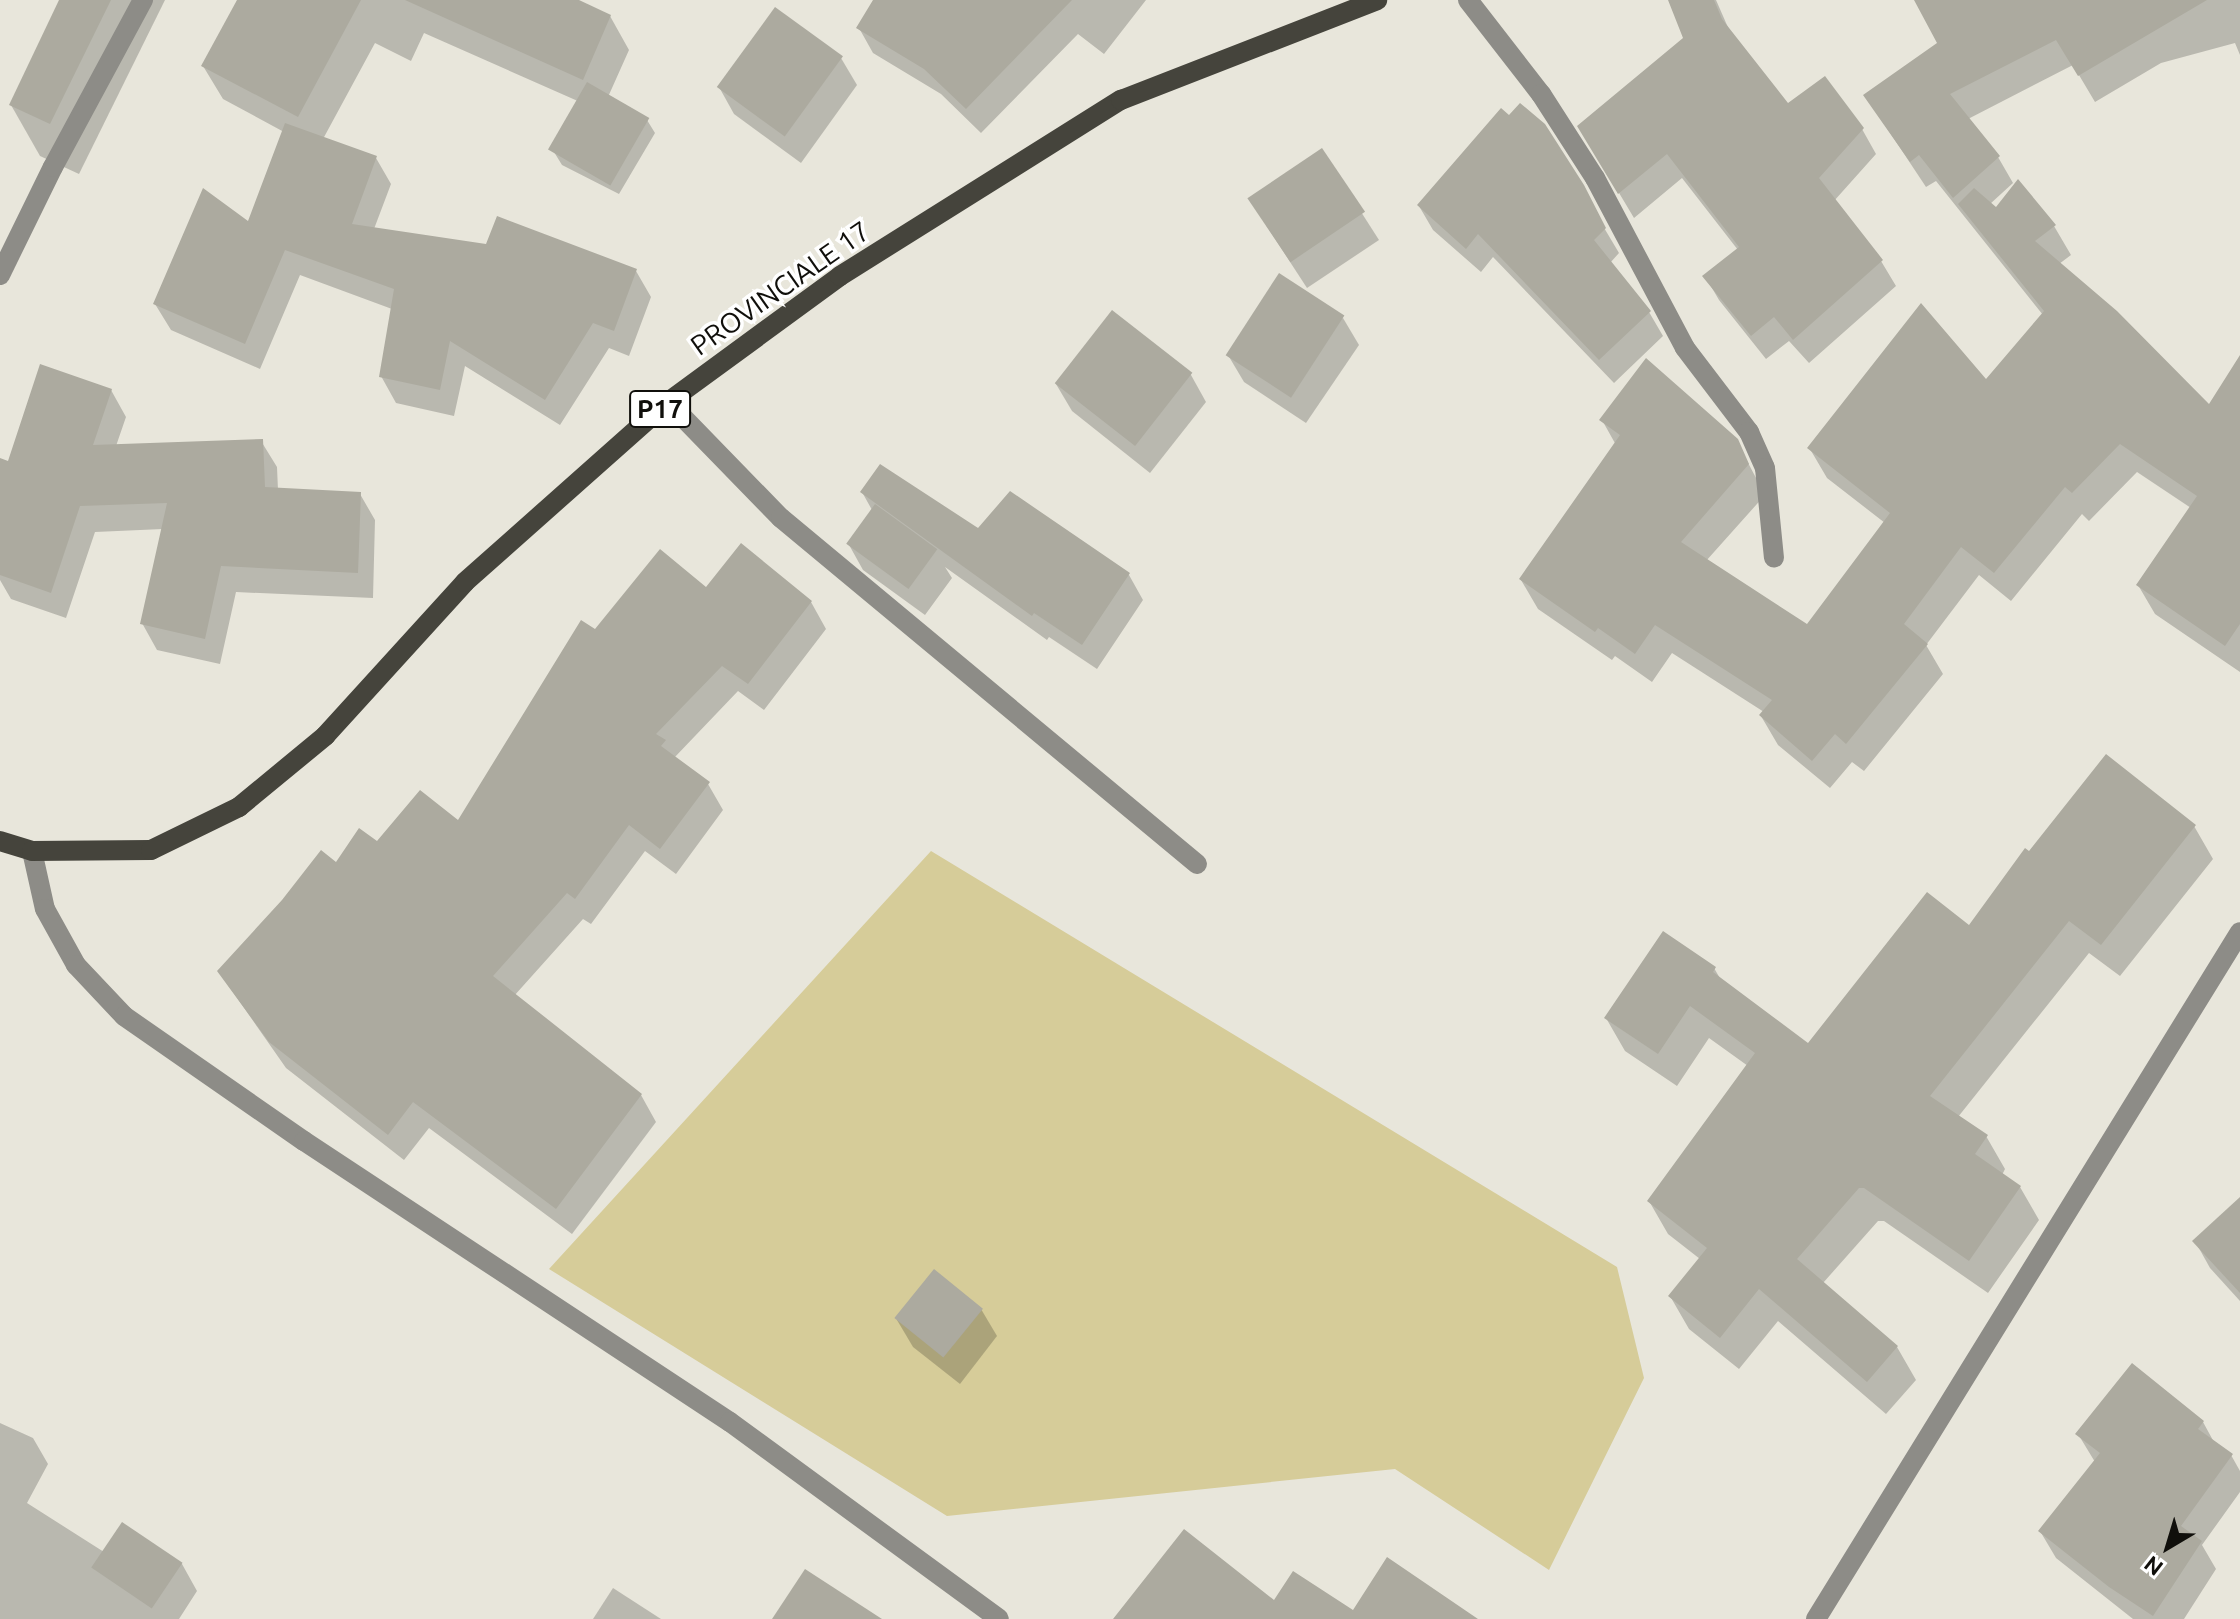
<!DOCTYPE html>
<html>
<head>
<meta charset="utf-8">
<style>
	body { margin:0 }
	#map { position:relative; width:2240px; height:1619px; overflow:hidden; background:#e8e6db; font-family:Ubuntu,sans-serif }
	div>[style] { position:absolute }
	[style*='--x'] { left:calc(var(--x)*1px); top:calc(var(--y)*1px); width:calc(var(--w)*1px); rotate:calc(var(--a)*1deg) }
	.green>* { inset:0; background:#d6cc99 }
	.shadow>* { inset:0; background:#0003 }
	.building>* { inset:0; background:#acaa9f; transform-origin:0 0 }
	.street>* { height:20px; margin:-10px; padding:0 10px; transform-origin:10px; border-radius:10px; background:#8d8c87 }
	.primary>* { height:20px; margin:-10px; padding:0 10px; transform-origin:10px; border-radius:10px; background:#45443c }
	span { translate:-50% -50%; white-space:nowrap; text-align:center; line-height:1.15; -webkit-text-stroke:7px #fff; paint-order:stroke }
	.shield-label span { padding:2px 6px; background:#fff; border:2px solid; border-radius:6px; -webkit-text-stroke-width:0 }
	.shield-label { font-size:26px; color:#100f0b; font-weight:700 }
	.street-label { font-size:28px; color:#100f0b }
	.north { position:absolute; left:2128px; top:1507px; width:80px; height:80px; -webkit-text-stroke:6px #fff; paint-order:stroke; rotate:218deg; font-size:22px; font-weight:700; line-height:32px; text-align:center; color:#100f0b }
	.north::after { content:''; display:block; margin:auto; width:28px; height:36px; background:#100f0b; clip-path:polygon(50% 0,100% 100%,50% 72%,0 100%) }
</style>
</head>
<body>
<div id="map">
	<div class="green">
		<div style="clip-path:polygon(931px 851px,1617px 1267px,1644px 1378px,1549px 1570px,1395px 1469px,947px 1516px,549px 1269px)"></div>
	</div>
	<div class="shadow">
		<div style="clip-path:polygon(61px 0,165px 0,79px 174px,40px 156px,11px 105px)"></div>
		<div style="clip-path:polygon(239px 0,574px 0,610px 16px,629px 50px,608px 97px,647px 120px,655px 133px,619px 194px,562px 165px,554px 152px,580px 102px,424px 33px,411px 61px,375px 43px,323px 139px,376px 158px,391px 184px,374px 229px,636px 271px,651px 297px,629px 356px,609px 348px,560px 425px,465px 366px,454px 416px,396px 403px,381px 376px,392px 309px,300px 275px,260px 369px,171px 330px,155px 304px,249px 224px,284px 132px,223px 99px,203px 66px)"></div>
		<div style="clip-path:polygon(876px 0,1146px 0,1104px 54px,1078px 34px,981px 133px,941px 94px,873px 53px,859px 28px)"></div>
		<div style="clip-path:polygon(1670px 0,1716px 0,1730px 32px,1788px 106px,1862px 129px,1876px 154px,1834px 201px,1881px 261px,1896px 286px,1809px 363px,1789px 341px,1766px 359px,1719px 300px,1705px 276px,1738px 250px,1682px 178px,1634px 218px,1594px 151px,1686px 38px)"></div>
		<div style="clip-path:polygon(1938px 0,2240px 0,2240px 55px,2235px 43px,2161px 63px,2095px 102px,2073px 65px,1968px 119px,1998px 157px,2013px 183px,1990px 204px,1996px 210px,2054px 226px,2071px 255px,2059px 264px,2210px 407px,2240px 364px,2240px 672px,2155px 614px,2138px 585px,2191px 508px,2137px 472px,2089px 521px,2082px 514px,2011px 601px,1979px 575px,1926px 645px,1943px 674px,1864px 771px,1852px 762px,1830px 788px,1778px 745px,1761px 716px,1764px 712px,1672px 653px,1652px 682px,1615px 656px,1612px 660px,1538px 609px,1521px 580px,1616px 445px,1602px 420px,1736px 440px,1765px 495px,1706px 561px,1807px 627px,1885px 523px,1827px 478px,1810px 449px,1986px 382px,2043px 315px,1936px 181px,1926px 187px,1865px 95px,1939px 44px)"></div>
		<div style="clip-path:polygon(841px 58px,857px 85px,801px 163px,734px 114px,719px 87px)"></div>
		<div style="clip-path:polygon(1510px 118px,1543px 125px,1619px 253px,1610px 263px,1649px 312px,1663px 336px,1614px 383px,1493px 257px,1481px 272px,1433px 230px,1419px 206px)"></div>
		<div style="clip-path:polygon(1322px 151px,1379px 240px,1307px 288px,1266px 225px)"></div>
		<div style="clip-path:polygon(1113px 313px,1191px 375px,1206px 402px,1150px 473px,1072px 411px,1056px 384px)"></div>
		<div style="clip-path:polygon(1343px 318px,1359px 345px,1306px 423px,1244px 382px,1228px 355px)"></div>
		<div style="clip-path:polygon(111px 390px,126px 417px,116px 446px,261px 441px,277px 467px,278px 490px,360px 494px,375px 520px,373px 598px,236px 592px,220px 664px,157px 650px,142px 623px,163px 529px,95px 532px,66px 618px,11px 599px,0 580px,0 461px,9px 463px)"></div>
		<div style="clip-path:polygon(862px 492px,1129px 575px,1143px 600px,1097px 669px,1049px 637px,1047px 640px,945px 567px,952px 578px,925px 615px,863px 570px,848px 543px,872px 510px)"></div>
		<div style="clip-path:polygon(706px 590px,811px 602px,826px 629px,764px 710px,738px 691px,674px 758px,708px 784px,723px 810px,676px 874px,645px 851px,591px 924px,583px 919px,514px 996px,641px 1095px,656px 1122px,572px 1234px,429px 1128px,404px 1160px,286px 1068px,219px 972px,336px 864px,377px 843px,459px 823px,596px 632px)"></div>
		<div style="clip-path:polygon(2194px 826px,2213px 859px,2120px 976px,2089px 953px,1958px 1117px,1986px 1136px,2005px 1169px,2002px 1175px,2020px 1187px,2039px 1220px,1988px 1293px,1884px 1221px,1878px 1221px,1823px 1283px,1897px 1347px,1916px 1380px,1886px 1414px,1778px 1321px,1739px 1369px,1689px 1329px,1670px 1296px,1700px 1259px,1668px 1234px,1649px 1201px,1748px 1066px,1709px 1038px,1677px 1086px,1625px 1051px,1606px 1018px,1714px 968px,1721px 980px,1808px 1045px,1969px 928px,2029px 853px)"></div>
		<div style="clip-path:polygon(2240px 1200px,2240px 1301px,2210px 1268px,2195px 1241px)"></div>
		<div style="clip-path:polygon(981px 1309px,997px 1336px,960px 1384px,913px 1347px,897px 1320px)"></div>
		<div style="clip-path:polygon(2132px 1366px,2203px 1422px,2215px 1444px,2231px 1455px,2240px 1471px,2240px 1492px,2202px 1545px,2216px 1569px,2184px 1619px,2133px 1619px,2056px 1558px,2040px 1531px,2095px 1462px,2078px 1434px)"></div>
		<div style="clip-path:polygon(0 1423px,33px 1438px,48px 1464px,27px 1503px,104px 1552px,182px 1564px,197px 1591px,179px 1619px,0 1619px)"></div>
		<div style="clip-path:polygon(613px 1588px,661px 1619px,593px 1619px)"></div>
	</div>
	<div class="building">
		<div style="clip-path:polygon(59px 0,111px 0,50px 124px,9px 105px)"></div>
		<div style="clip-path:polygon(237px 0,361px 0,298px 117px,201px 66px)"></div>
		<div style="clip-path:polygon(405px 0,579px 0,611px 15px,583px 80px)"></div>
		<div style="clip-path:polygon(873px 0,1072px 0,966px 109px,924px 69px,856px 28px)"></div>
		<div style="clip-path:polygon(1668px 0,1714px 0,1722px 19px,1788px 103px,1825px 76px,1864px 128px,1819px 178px,1883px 260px,1793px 340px,1774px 317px,1751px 336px,1702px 276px,1739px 247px,1667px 154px,1618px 194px,1577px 126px,1683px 38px)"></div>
		<div style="clip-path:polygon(1914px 0,2207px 0,2078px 76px,2056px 40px,1950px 94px,2000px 156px,1953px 198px,1919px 155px,1910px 162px,1863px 95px,1937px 43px)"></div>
		<div style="left:775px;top:7px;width:84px;height:99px;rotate:36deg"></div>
		<div style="left:587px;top:82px;width:72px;height:78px;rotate:30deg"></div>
		<div style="clip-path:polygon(1520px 103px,1545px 124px,1584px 185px,1606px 228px,1594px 240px,1651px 311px,1599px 360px,1478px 234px,1466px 249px,1417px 205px,1501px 108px,1509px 115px)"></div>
		<div style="clip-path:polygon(285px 123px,377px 156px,352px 224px,486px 244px,497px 216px,637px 269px,614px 331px,593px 323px,545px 400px,450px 341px,440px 390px,379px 377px,394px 289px,285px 250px,245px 344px,153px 304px,203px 188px,248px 221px)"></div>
		<div style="left:1322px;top:148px;width:77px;height:90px;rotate:56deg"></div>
		<div style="clip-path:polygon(2018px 179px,2056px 225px,2035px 241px,2117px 311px,2209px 404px,2240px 355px,2240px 624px,2225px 646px,2136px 585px,2197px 496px,2120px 444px,2072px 493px,2065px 487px,1994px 573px,1961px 547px,1904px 624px,1928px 644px,1846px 744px,1835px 734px,1812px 761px,1759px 715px,1772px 700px,1655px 625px,1635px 654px,1598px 628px,1595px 632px,1519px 579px,1620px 435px,1599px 420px,1646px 358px,1738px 439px,1749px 464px,1681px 542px,1807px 624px,1890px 513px,1807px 448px,1921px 303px,1986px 379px,2044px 311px,1958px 204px,1974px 188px,1996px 207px)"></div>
		<div style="left:1279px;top:273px;width:78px;height:98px;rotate:33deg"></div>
		<div style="left:1112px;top:310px;width:102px;height:93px;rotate:38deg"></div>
		<div style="clip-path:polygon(40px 364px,112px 389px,93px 445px,263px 439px,265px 487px,361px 492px,358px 573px,221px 566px,205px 639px,140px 624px,167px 503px,80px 506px,51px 593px,0 575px,0 458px,8px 461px)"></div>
		<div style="clip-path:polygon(880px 464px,978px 528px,1010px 491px,1130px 573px,1082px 645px,1034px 613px,1032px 616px,860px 492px)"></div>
		<div style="left:875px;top:504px;width:77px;height:49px;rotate:36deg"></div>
		<div style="clip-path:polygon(741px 543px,812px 601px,748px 684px,722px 666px,656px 734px,666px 740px,661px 746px,710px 782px,660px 849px,629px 825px,575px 899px,567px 893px,493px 976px,642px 1094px,556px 1209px,413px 1102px,388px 1135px,269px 1042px,217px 971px,282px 900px,321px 850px,336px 862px,359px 828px,377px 841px,420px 790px,458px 820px,581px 620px,595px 629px,660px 549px,706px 587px)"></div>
		<div style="clip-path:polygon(2106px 754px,2196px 825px,2101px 945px,2069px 921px,1930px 1096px,1988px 1135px,1975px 1154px,2021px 1186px,1969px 1261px,1864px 1188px,1859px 1188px,1797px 1259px,1898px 1346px,1867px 1382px,1759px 1289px,1720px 1338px,1668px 1296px,1707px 1248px,1647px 1201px,1755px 1053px,1690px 1006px,1658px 1054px,1604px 1018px,1663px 931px,1716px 967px,1713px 972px,1808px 1043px,1927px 892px,1969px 925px,2025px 848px,2029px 851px)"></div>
		<div style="clip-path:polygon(2240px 1197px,2240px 1293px,2192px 1241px)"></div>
		<div style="left:934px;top:1269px;width:63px;height:63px;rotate:39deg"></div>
		<div style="clip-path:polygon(2132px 1363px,2204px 1421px,2198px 1429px,2233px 1454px,2181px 1526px,2202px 1541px,2153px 1616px,2109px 1587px,2038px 1531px,2100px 1453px,2075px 1434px)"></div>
		<div style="left:122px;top:1522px;width:73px;height:55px;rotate:34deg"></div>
		<div style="clip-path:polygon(1184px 1529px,1274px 1600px,1293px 1571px,1353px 1610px,1387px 1557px,1478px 1619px,1113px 1619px)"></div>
		<div style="clip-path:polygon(805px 1569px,882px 1619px,772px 1619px)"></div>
	</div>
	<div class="street">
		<div style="--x:1468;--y:0;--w:119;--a:52.2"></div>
		<div style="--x:1541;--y:94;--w:100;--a:57.3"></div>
		<div style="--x:1595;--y:178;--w:192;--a:62.1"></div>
		<div style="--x:1685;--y:348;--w:106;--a:52.7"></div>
		<div style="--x:1749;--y:432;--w:39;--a:66"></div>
		<div style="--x:1765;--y:468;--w:90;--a:84.3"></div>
		<div style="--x:0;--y:275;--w:120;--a:-63.9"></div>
		<div style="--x:53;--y:167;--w:190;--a:-61.7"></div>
		<div style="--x:668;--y:402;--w:162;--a:45.8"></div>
		<div style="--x:781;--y:518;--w:541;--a:39.75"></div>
		<div style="--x:32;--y:851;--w:59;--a:77.4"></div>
		<div style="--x:45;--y:909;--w:64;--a:61"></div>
		<div style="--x:76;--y:965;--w:70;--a:46.7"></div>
		<div style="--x:124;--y:1016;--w:219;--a:34.8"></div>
		<div style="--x:304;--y:1141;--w:510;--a:33.41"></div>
		<div style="--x:730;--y:1422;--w:333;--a:36.2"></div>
		<div style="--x:1816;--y:1619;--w:807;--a:-58.32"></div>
	</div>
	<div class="primary">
		<div style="--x:0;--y:841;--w:34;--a:17"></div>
		<div style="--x:32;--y:851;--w:119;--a:-0.5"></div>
		<div style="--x:151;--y:850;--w:98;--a:-26"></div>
		<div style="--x:239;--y:807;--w:112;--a:-39.5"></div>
		<div style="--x:325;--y:736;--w:208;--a:-47.7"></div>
		<div style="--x:465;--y:582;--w:271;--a:-41.6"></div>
		<div style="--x:668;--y:402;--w:213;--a:-36.2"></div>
		<div style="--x:840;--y:276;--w:332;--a:-32.1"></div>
		<div style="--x:1121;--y:100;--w:275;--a:-21.3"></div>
	</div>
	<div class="shield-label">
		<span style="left:660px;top:409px">P17</span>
	</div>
	<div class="street-label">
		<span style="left:780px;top:288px;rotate:-35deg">PROVINCIALE 17</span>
	</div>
	<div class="north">N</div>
</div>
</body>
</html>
